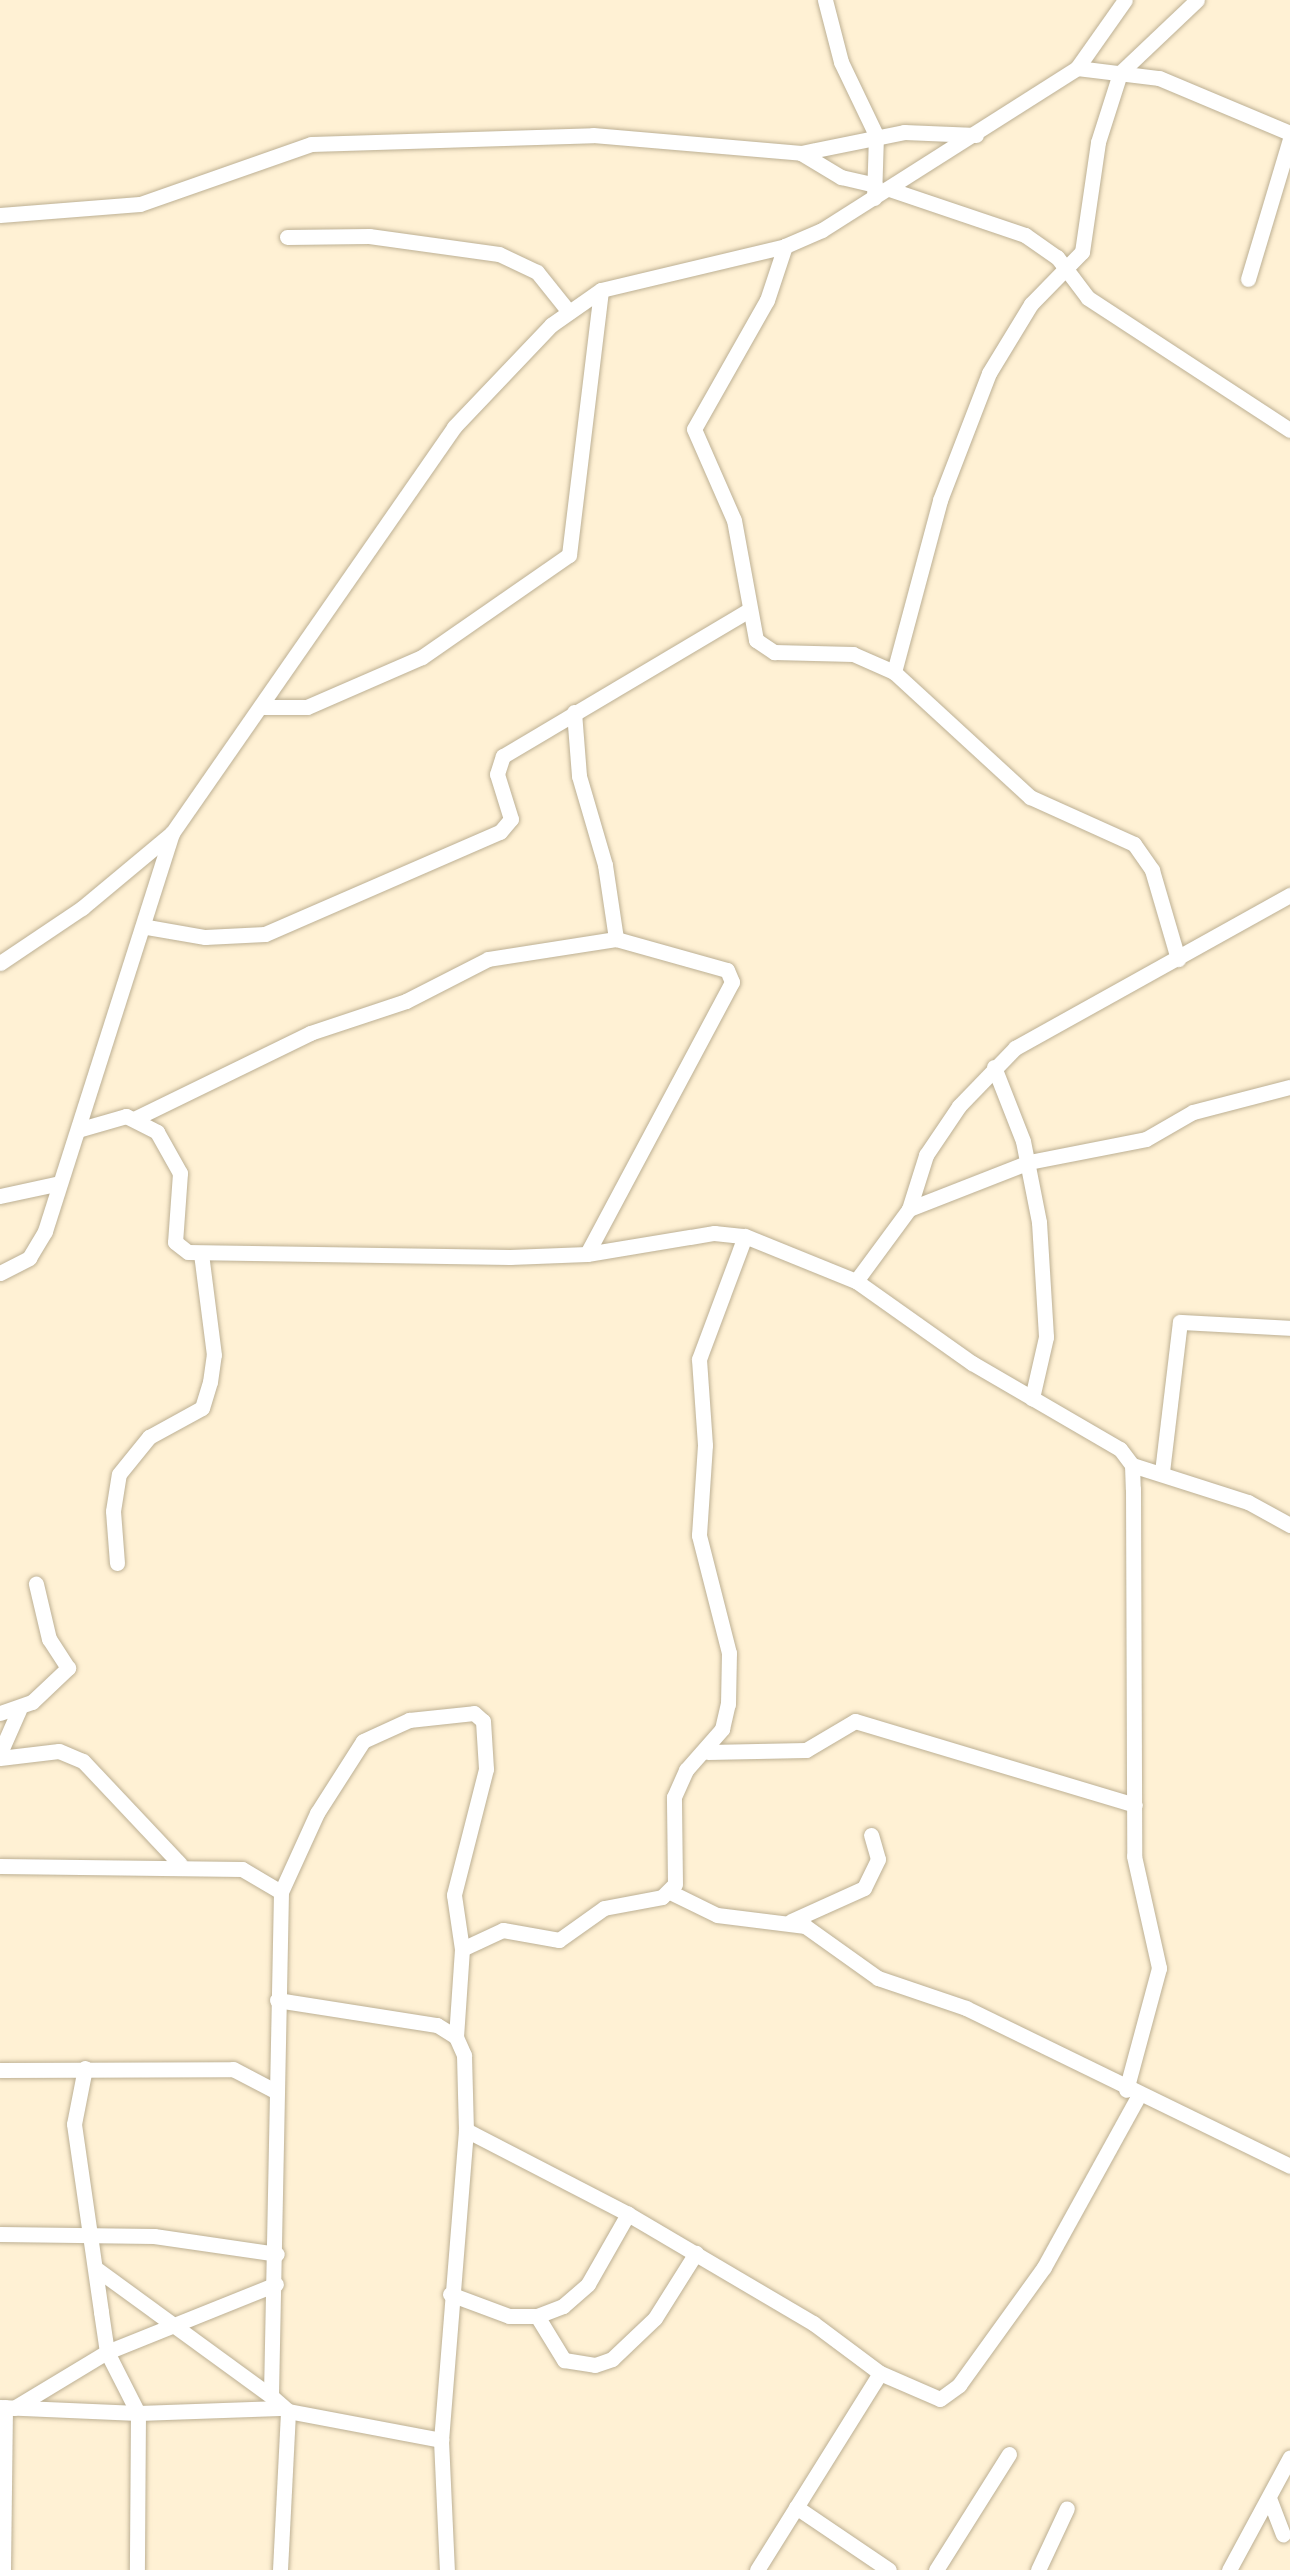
<!DOCTYPE html>
<html>
<head>
<meta charset="utf-8">
<style>
	body { margin:0 }
	#map { position:relative; width:1290px; height:2570px; overflow:hidden; background:#fff1d4; font-family:"Varela Round",sans-serif }
	div>[style] { position:absolute }
	[style*='--x'] { left:calc(var(--x)*1px); top:calc(var(--y)*1px); width:calc(var(--w)*1px); rotate:calc(var(--a)*1deg) }
	.roads { filter:drop-shadow(0 0 2px #bdb094) drop-shadow(0 0 2px #bdb094) }
	.street>* { height:15px; margin:-7.5px; padding:0 7.5px; transform-origin:7.5px; border-radius:7.5px; background:#fff }
	span { translate:-50% -50%; white-space:nowrap; text-align:center; line-height:1.15; -webkit-text-stroke:10px #fff; paint-order:stroke }
</style>
</head>
<body>
<div id="map">
	<div class="roads">
		<div class="street">
			<div style="--x:825;--y:0;--w:64;--a:75.5"></div>
			<div style="--x:841;--y:62;--w:81;--a:64.4"></div>
			<div style="--x:876;--y:135;--w:63;--a:91.8"></div>
			<div style="--x:1077;--y:68;--w:83;--a:-54.8"></div>
			<div style="--x:801;--y:153;--w:47;--a:31"></div>
			<div style="--x:841;--y:177;--w:35;--a:13"></div>
			<div style="--x:889;--y:189;--w:144;--a:18.7"></div>
			<div style="--x:1025;--y:235;--w:39;--a:35"></div>
			<div style="--x:1057;--y:257;--w:51;--a:52.9"></div>
			<div style="--x:1088;--y:298;--w:241;--a:33.2"></div>
			<div style="--x:0;--y:215;--w:140;--a:-4.5"></div>
			<div style="--x:140;--y:204;--w:181;--a:-19.3"></div>
			<div style="--x:311;--y:144;--w:282;--a:-1.8"></div>
			<div style="--x:593;--y:135;--w:209;--a:4.9"></div>
			<div style="--x:801;--y:153;--w:105;--a:-11.5"></div>
			<div style="--x:904;--y:132;--w:72;--a:2.4"></div>
			<div style="--x:287;--y:237;--w:82;--a:-0.7"></div>
			<div style="--x:369;--y:236;--w:131;--a:7.9"></div>
			<div style="--x:499;--y:254;--w:42;--a:25.3"></div>
			<div style="--x:537;--y:272;--w:51;--a:51.3"></div>
			<div style="--x:785;--y:246;--w:57;--a:108.4"></div>
			<div style="--x:767;--y:300;--w:148;--a:119.5"></div>
			<div style="--x:694;--y:429;--w:99;--a:66.3"></div>
			<div style="--x:734;--y:520;--w:122;--a:79.6"></div>
			<div style="--x:756;--y:640;--w:22;--a:34"></div>
			<div style="--x:774;--y:652;--w:79;--a:1.5"></div>
			<div style="--x:853;--y:654;--w:45;--a:23.7"></div>
			<div style="--x:894;--y:672;--w:185;--a:42.6"></div>
			<div style="--x:1030;--y:797;--w:114;--a:24.3"></div>
			<div style="--x:1134;--y:844;--w:32;--a:55"></div>
			<div style="--x:1152;--y:870;--w:93;--a:73.7"></div>
			<div style="--x:1248;--y:279;--w:146;--a:-73.3"></div>
			<div style="--x:894;--y:672;--w:178;--a:-75"></div>
			<div style="--x:940;--y:500;--w:136;--a:-68.9"></div>
			<div style="--x:989;--y:373;--w:81;--a:-58.7"></div>
			<div style="--x:1031;--y:304;--w:73;--a:-45.6"></div>
			<div style="--x:1082;--y:252;--w:111;--a:-81.7"></div>
			<div style="--x:1098;--y:142;--w:72;--a:-72.3"></div>
			<div style="--x:1120;--y:73;--w:106;--a:-43.5"></div>
			<div style="--x:261;--y:707;--w:46;--a:0"></div>
			<div style="--x:307;--y:707;--w:125;--a:-23.5"></div>
			<div style="--x:422;--y:657;--w:179;--a:-34.8"></div>
			<div style="--x:569;--y:555;--w:267;--a:-83.1"></div>
			<div style="--x:574;--y:712;--w:64;--a:85.5"></div>
			<div style="--x:579;--y:776;--w:93;--a:73.7"></div>
			<div style="--x:605;--y:865;--w:75;--a:81.5"></div>
			<div style="--x:616;--y:939;--w:115;--a:15.6"></div>
			<div style="--x:727;--y:970;--w:13;--a:67"></div>
			<div style="--x:732;--y:982;--w:308;--a:118.1"></div>
			<div style="--x:147;--y:927;--w:59;--a:9.8"></div>
			<div style="--x:205;--y:937;--w:60;--a:-2.9"></div>
			<div style="--x:265;--y:934;--w:256;--a:-23.5"></div>
			<div style="--x:500;--y:832;--w:17;--a:-50"></div>
			<div style="--x:511;--y:819;--w:47;--a:-107.3"></div>
			<div style="--x:497;--y:774;--w:19;--a:-72"></div>
			<div style="--x:503;--y:756;--w:284;--a:-30.7"></div>
			<div style="--x:0;--y:963;--w:99;--a:-33.9"></div>
			<div style="--x:82;--y:908;--w:117;--a:-39.8"></div>
			<div style="--x:172;--y:833;--w:494;--a:-55.2"></div>
			<div style="--x:454;--y:427;--w:141;--a:-46.4"></div>
			<div style="--x:551;--y:325;--w:61;--a:-35"></div>
			<div style="--x:601;--y:290;--w:189;--a:-13.4"></div>
			<div style="--x:785;--y:246;--w:40;--a:-23.4"></div>
			<div style="--x:822;--y:230;--w:302;--a:-32.4"></div>
			<div style="--x:1077;--y:68;--w:83;--a:7"></div>
			<div style="--x:1159;--y:78;--w:142;--a:22.8"></div>
			<div style="--x:994;--y:1067;--w:79;--a:68.6"></div>
			<div style="--x:1023;--y:1141;--w:83;--a:78.8"></div>
			<div style="--x:1039;--y:1222;--w:115;--a:86.5"></div>
			<div style="--x:1046;--y:1337;--w:63;--a:102.9"></div>
			<div style="--x:136;--y:1118;--w:194;--a:-26"></div>
			<div style="--x:310;--y:1033;--w:101;--a:-18.4"></div>
			<div style="--x:406;--y:1001;--w:92;--a:-27.1"></div>
			<div style="--x:488;--y:959;--w:130;--a:-8.9"></div>
			<div style="--x:81;--y:1129;--w:47;--a:-16.1"></div>
			<div style="--x:126;--y:1116;--w:35;--a:27"></div>
			<div style="--x:157;--y:1132;--w:47;--a:60.7"></div>
			<div style="--x:180;--y:1173;--w:69;--a:94.1"></div>
			<div style="--x:175;--y:1242;--w:16;--a:38"></div>
			<div style="--x:188;--y:1252;--w:322;--a:0.9"></div>
			<div style="--x:510;--y:1257;--w:77;--a:-2.2"></div>
			<div style="--x:587;--y:1254;--w:129;--a:-9.4"></div>
			<div style="--x:714;--y:1233;--w:31;--a:6"></div>
			<div style="--x:745;--y:1236;--w:120;--a:22.1"></div>
			<div style="--x:856;--y:1281;--w:142;--a:35.3"></div>
			<div style="--x:972;--y:1363;--w:171;--a:30.2"></div>
			<div style="--x:1120;--y:1449;--w:20;--a:53"></div>
			<div style="--x:1132;--y:1465;--w:24;--a:88"></div>
			<div style="--x:1133;--y:1489;--w:367;--a:89.8"></div>
			<div style="--x:1134;--y:1856;--w:115;--a:77.4"></div>
			<div style="--x:1159;--y:1968;--w:126;--a:105.1"></div>
			<div style="--x:0;--y:1196;--w:61;--a:-12.2"></div>
			<div style="--x:909;--y:1209;--w:129;--a:-21.4"></div>
			<div style="--x:1029;--y:1162;--w:119;--a:-11.1"></div>
			<div style="--x:1146;--y:1139;--w:54;--a:-29.9"></div>
			<div style="--x:1193;--y:1112;--w:100;--a:-14.5"></div>
			<div style="--x:0;--y:1273;--w:33;--a:-27"></div>
			<div style="--x:29;--y:1258;--w:31;--a:-59"></div>
			<div style="--x:45;--y:1231;--w:418;--a:-72.3"></div>
			<div style="--x:856;--y:1281;--w:89;--a:-53.6"></div>
			<div style="--x:909;--y:1209;--w:57;--a:-72.5"></div>
			<div style="--x:926;--y:1155;--w:59;--a:-56"></div>
			<div style="--x:959;--y:1106;--w:81;--a:-46"></div>
			<div style="--x:1015;--y:1048;--w:315;--a:-29.1"></div>
			<div style="--x:1132;--y:1465;--w:122;--a:17.7"></div>
			<div style="--x:1248;--y:1502;--w:48;--a:28.7"></div>
			<div style="--x:1162;--y:1472;--w:151;--a:-83.2"></div>
			<div style="--x:1180;--y:1322;--w:110;--a:3.1"></div>
			<div style="--x:117;--y:1563;--w:52;--a:-94.4"></div>
			<div style="--x:113;--y:1511;--w:37;--a:-81"></div>
			<div style="--x:119;--y:1474;--w:48;--a:-51"></div>
			<div style="--x:149;--y:1437;--w:60;--a:-28.7"></div>
			<div style="--x:202;--y:1408;--w:27;--a:-73"></div>
			<div style="--x:210;--y:1382;--w:27;--a:-82"></div>
			<div style="--x:214;--y:1355;--w:102;--a:-97.3"></div>
			<div style="--x:0;--y:1713;--w:34;--a:-19"></div>
			<div style="--x:32;--y:1702;--w:50;--a:-43.4"></div>
			<div style="--x:68;--y:1668;--w:35;--a:-123"></div>
			<div style="--x:49;--y:1639;--w:57;--a:-103.3"></div>
			<div style="--x:708;--y:1752;--w:98;--a:-1.2"></div>
			<div style="--x:806;--y:1750;--w:57;--a:-30.6"></div>
			<div style="--x:855;--y:1721;--w:292;--a:16.7"></div>
			<div style="--x:0;--y:1753;--w:47;--a:-66.2"></div>
			<div style="--x:0;--y:1758;--w:59;--a:-6.8"></div>
			<div style="--x:59;--y:1751;--w:26;--a:23"></div>
			<div style="--x:83;--y:1761;--w:141;--a:46.7"></div>
			<div style="--x:0;--y:1866;--w:242;--a:0.7"></div>
			<div style="--x:242;--y:1869;--w:45;--a:30.5"></div>
			<div style="--x:281;--y:1892;--w:504;--a:91.14"></div>
			<div style="--x:271;--y:2396;--w:23;--a:41"></div>
			<div style="--x:288;--y:2411;--w:156;--a:10.7"></div>
			<div style="--x:281;--y:1892;--w:87;--a:-65.5"></div>
			<div style="--x:317;--y:1813;--w:85;--a:-57.4"></div>
			<div style="--x:363;--y:1741;--w:51;--a:-24.5"></div>
			<div style="--x:409;--y:1720;--w:65;--a:-6.1"></div>
			<div style="--x:474;--y:1713;--w:12;--a:42"></div>
			<div style="--x:483;--y:1721;--w:48;--a:86.4"></div>
			<div style="--x:486;--y:1769;--w:130;--a:104.3"></div>
			<div style="--x:454;--y:1895;--w:55;--a:81.6"></div>
			<div style="--x:462;--y:1949;--w:88;--a:93.9"></div>
			<div style="--x:670;--y:1892;--w:52;--a:26.1"></div>
			<div style="--x:717;--y:1915;--w:89;--a:7.1"></div>
			<div style="--x:805;--y:1926;--w:90;--a:35.5"></div>
			<div style="--x:878;--y:1978;--w:93;--a:18.8"></div>
			<div style="--x:966;--y:2008;--w:360;--a:26"></div>
			<div style="--x:791;--y:1921;--w:80;--a:-24.3"></div>
			<div style="--x:864;--y:1888;--w:32;--a:-64"></div>
			<div style="--x:878;--y:1859;--w:25;--a:-106"></div>
			<div style="--x:462;--y:1949;--w:45;--a:-24.9"></div>
			<div style="--x:503;--y:1930;--w:57;--a:10.1"></div>
			<div style="--x:559;--y:1940;--w:55;--a:-35.4"></div>
			<div style="--x:604;--y:1908;--w:59;--a:-10.7"></div>
			<div style="--x:662;--y:1897;--w:18;--a:-45"></div>
			<div style="--x:675;--y:1884;--w:87;--a:-90.7"></div>
			<div style="--x:674;--y:1797;--w:30;--a:-66"></div>
			<div style="--x:686;--y:1770;--w:55;--a:-48.7"></div>
			<div style="--x:722;--y:1729;--w:26;--a:-77"></div>
			<div style="--x:728;--y:1704;--w:51;--a:-88.9"></div>
			<div style="--x:729;--y:1653;--w:122;--a:-104.3"></div>
			<div style="--x:699;--y:1535;--w:90;--a:-86.2"></div>
			<div style="--x:705;--y:1445;--w:86;--a:-94"></div>
			<div style="--x:699;--y:1359;--w:131;--a:-69.5"></div>
			<div style="--x:277;--y:2000;--w:162;--a:8.9"></div>
			<div style="--x:437;--y:2025;--w:22;--a:32"></div>
			<div style="--x:456;--y:2037;--w:20;--a:66"></div>
			<div style="--x:464;--y:2055;--w:75;--a:88.5"></div>
			<div style="--x:466;--y:2130;--w:311;--a:94.6"></div>
			<div style="--x:441;--y:2440;--w:130;--a:87.4"></div>
			<div style="--x:85;--y:2068;--w:57;--a:101.1"></div>
			<div style="--x:74;--y:2124;--w:190;--a:81.8"></div>
			<div style="--x:101;--y:2312;--w:40;--a:81.5"></div>
			<div style="--x:107;--y:2352;--w:68;--a:63.1"></div>
			<div style="--x:138;--y:2413;--w:157;--a:90.4"></div>
			<div style="--x:0;--y:2070;--w:233;--a:-0.2"></div>
			<div style="--x:233;--y:2069;--w:45;--a:27.7"></div>
			<div style="--x:466;--y:2130;--w:182;--a:27.4"></div>
			<div style="--x:628;--y:2214;--w:215;--a:30.5"></div>
			<div style="--x:813;--y:2323;--w:84;--a:36.7"></div>
			<div style="--x:880;--y:2373;--w:65;--a:23.4"></div>
			<div style="--x:940;--y:2399;--w:24;--a:-36"></div>
			<div style="--x:959;--y:2385;--w:145;--a:-54.2"></div>
			<div style="--x:1044;--y:2267;--w:194;--a:-61.1"></div>
			<div style="--x:0;--y:2234;--w:154;--a:0.7"></div>
			<div style="--x:154;--y:2236;--w:124;--a:8.3"></div>
			<div style="--x:98;--y:2270;--w:214;--a:36.1"></div>
			<div style="--x:450;--y:2294;--w:63;--a:20.4"></div>
			<div style="--x:509;--y:2316;--w:28;--a:0"></div>
			<div style="--x:537;--y:2316;--w:28;--a:-21"></div>
			<div style="--x:563;--y:2306;--w:33;--a:-41"></div>
			<div style="--x:588;--y:2284;--w:81;--a:-60.3"></div>
			<div style="--x:537;--y:2316;--w:52;--a:58.5"></div>
			<div style="--x:564;--y:2360;--w:31;--a:9"></div>
			<div style="--x:595;--y:2365;--w:18;--a:-19"></div>
			<div style="--x:612;--y:2359;--w:59;--a:-43.6"></div>
			<div style="--x:655;--y:2318;--w:77;--a:-57.8"></div>
			<div style="--x:0;--y:2407;--w:138;--a:2.5"></div>
			<div style="--x:138;--y:2413;--w:142;--a:-2"></div>
			<div style="--x:14;--y:2408;--w:109;--a:-31.1"></div>
			<div style="--x:107;--y:2352;--w:182;--a:-21.9"></div>
			<div style="--x:1269;--y:2498;--w:39;--a:69"></div>
			<div style="--x:796;--y:2507;--w:112;--a:34.1"></div>
			<div style="--x:3;--y:2570;--w:163;--a:-89.3"></div>
			<div style="--x:280;--y:2570;--w:159;--a:-87.1"></div>
			<div style="--x:757;--y:2570;--w:232;--a:-58"></div>
			<div style="--x:936;--y:2570;--w:137;--a:-57.8"></div>
			<div style="--x:1038;--y:2570;--w:68;--a:-64.9"></div>
			<div style="--x:1229;--y:2570;--w:128;--a:-61.6"></div>
		</div>
	</div>
</div>
</body>
</html>
